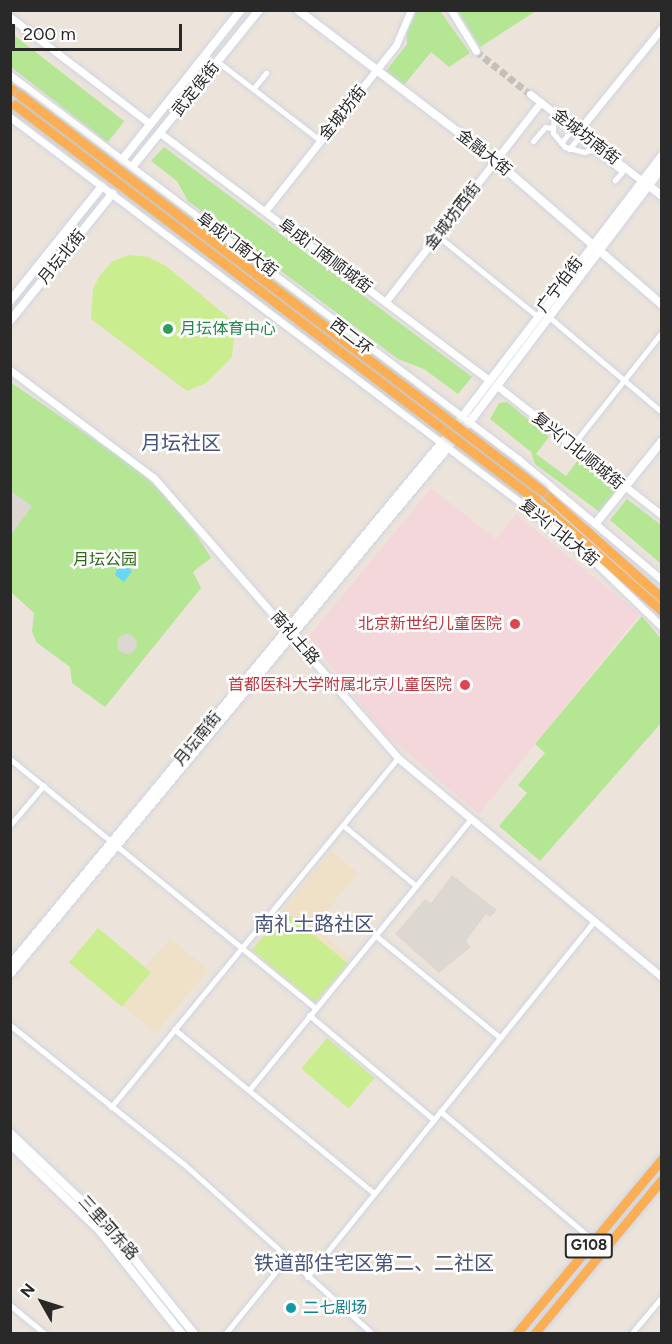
<!DOCTYPE html>
<html>
<head>
<meta charset="utf-8">
<style>
	body { margin:0 }
	#map { position:relative; width:672px; height:1344px; overflow:hidden; background:#ece4da; font-family:Figtree,"Noto Sans SC",sans-serif }
	div>[style] { position:absolute }
	[style*='--x'] { left:calc(var(--x)*1px); top:calc(var(--y)*1px); width:calc(var(--w)*1px); rotate:calc(var(--a)*1deg) }
	.education>* { inset:0; background:#efe0c8 }
	.medical>* { inset:0; background:#f4d7da }
	.green>* { inset:0; background:#b4e694; transform-origin:0 0 }
	.pitch>* { inset:0; background:#caee8f; transform-origin:0 0 }
	.plaza>* { inset:0; background:#dcd7d1 }
	.round { border-radius:50% }
	.water>* { inset:0; background:#68d6f4 }
	.tertiary-tunnel>* { height:7px; margin-top:-3.5px; transform-origin:0; background:repeating-linear-gradient(90deg,#c5bfb7 0 7px,transparent 0 10.5px) }
	.roads { filter:drop-shadow(0 0 2px #cfd4e3) drop-shadow(0 0 2px #cfd4e3) }
	.minor>* { height:5px; margin:-2.5px; padding:0 2.5px; transform-origin:2.5px; border-radius:2.5px; background:#fff }
	.tertiary>* { height:7px; margin:-3.5px; padding:0 3.5px; transform-origin:3.5px; border-radius:3.5px; background:#fff }
	.secondary>* { height:8px; margin:-4px; padding:0 4px; transform-origin:4px; border-radius:4px; background:#fff }
	.trunk>* { height:9px; margin:-4.5px; padding:0 4.5px; transform-origin:4.5px; border-radius:4.5px; background:#fbae54 }
	.bridges { filter:drop-shadow(0 0 2px #c7c7c7) drop-shadow(0 0 2px #c7c7c7) }
	.trunk-bridge>* { height:9px; margin:-4.5px; padding:0 4.5px; transform-origin:4.5px; border-radius:4.5px; background:#fbae54 }
	.dots>* { width:16px; height:16px; translate:-50% -50%; box-sizing:border-box; border:3px solid #fff; border-radius:50% }
	span { translate:-50% -50%; white-space:nowrap; text-align:center; line-height:1.15; -webkit-text-stroke:5px #fff; paint-order:stroke }
	.shield-label span { padding:2px 4px; background:#fff; border:2px solid; border-radius:4px; -webkit-text-stroke-width:0 }
	.shield-label { font-size:15px; color:#292929; font-weight:700 }
	.street-label { font-size:16px; color:#292929 }
	.leisure-label { font-size:16px; color:#27864d }
	.left { translate:0 -50%; text-align:left }
	.park-label { font-size:16px; color:#2c6916 }
	.health-label { font-size:16px; color:#be3a42 }
	.right { translate:-100% -50%; text-align:right }
	.culture-label { font-size:16px; color:#0d838f }
	.quarter-label { font-size:20px; color:#48547c }
	.frame { position:absolute; inset:0; border:12px solid #292929; pointer-events:none }
	.north { position:absolute; left:12px; top:1272px; width:60px; height:60px; -webkit-text-stroke:4px #fff; paint-order:stroke; rotate:309deg; font-size:16px; font-weight:700; line-height:24px; text-align:center; color:#292929 }
	.north::after { content:''; display:block; margin:auto; width:21px; height:27px; background:#292929; clip-path:polygon(50% 0,100% 100%,50% 72%,0 100%) }
	.scale { position:absolute; left:12px; top:24px; width:170px; height:27px; box-sizing:border-box; border:3px solid #292929; border-top:0; padding-left:8px; font-size:18px; line-height:21px; white-space:nowrap; color:#292929; -webkit-text-stroke:4px #fff; paint-order:stroke }
</style>
</head>
<body>
<div id="map">
	<div class="education">
		<div style="clip-path:polygon(331px 851px,358px 873px,315px 926px,350px 958px,315px 1004px,250px 950px)"></div>
		<div style="clip-path:polygon(98px 928px,145px 967px,170px 938px,209px 970px,156px 1033px,69px 963px)"></div>
	</div>
	<div class="medical">
		<div style="clip-path:polygon(431px 488px,496px 539px,516px 514px,640px 614px,479px 814px,384px 733px,308px 637px)"></div>
	</div>
	<div class="green">
		<div style="clip-path:polygon(416px 11px,440px 11px,470px 53px,449px 67px,431px 52px,404px 85px,386px 71px,407px 44px,407px 32px)"></div>
		<div style="clip-path:polygon(458px 11px,536px 11px,480px 47px)"></div>
		<div style="left:10px;top:32px;width:145px;height:27px;rotate:38deg"></div>
		<div style="clip-path:polygon(164px 147px,472px 377px,458px 394px,424px 369px,398px 359px,188px 201px,177px 181px,151px 161px)"></div>
		<div style="clip-path:polygon(10px 382px,136px 468px,182px 512px,211px 558px,193px 572px,201px 588px,105px 707px,72px 683px,70px 667px,36px 642px,32px 631px,34px 613px,11px 592px)"></div>
		<div style="clip-path:polygon(507px 402px,549px 437px,536px 454px,566px 476px,578px 460px,618px 490px,601px 513px,535px 464px,531px 452px,490px 419px,499px 403px)"></div>
		<div style="clip-path:polygon(627px 499px,661px 525px,661px 564px,610px 520px)"></div>
		<div style="clip-path:polygon(642px 616px,661px 639px,661px 723px,540px 861px,499px 826px,527px 793px,518px 785px,545px 753px,535px 744px)"></div>
	</div>
	<div class="pitch">
		<div style="clip-path:polygon(129px 255px,148px 257px,166px 266px,228px 317px,234px 339px,232px 357px,206px 383px,187px 391px,91px 319px,93px 288px,100px 275px,113px 261px)"></div>
		<div style="left:285px;top:911px;width:82px;height:51px;rotate:40deg"></div>
		<div style="left:98px;top:928px;width:69px;height:45px;rotate:40deg"></div>
		<div style="left:327px;top:1038px;width:62px;height:40px;rotate:40deg"></div>
	</div>
	<div class="plaza">
		<div style="clip-path:polygon(11px 491px,32px 506px,11px 535px)"></div>
		<div class="round" style="left:117px;top:634px;width:20px;height:20px"></div>
		<div style="clip-path:polygon(452px 875px,497px 910px,490px 917px,486px 914px,466px 941px,471px 947px,439px 973px,395px 934px,425px 899px,431px 903px)"></div>
	</div>
	<div class="water">
		<div style="clip-path:polygon(119px 562px,132px 571px,124px 582px,115px 575px)"></div>
	</div>
	<div class="tertiary-tunnel">
		<div style="--x:476;--y:51;--w:69;--a:38.5"></div>
	</div>
	<div class="roads">
		<div class="minor">
			<div style="--x:218;--y:62;--w:130;--a:37.5"></div>
			<div style="--x:253;--y:89;--w:21;--a:-51"></div>
			<div style="--x:554;--y:111;--w:22;--a:93"></div>
			<div style="--x:553;--y:133;--w:18;--a:49"></div>
			<div style="--x:565;--y:147;--w:20;--a:15"></div>
			<div style="--x:584;--y:152;--w:17;--a:-17"></div>
			<div style="--x:533;--y:141;--w:18;--a:-49"></div>
			<div style="--x:545;--y:127;--w:7;--a:8"></div>
			<div style="--x:561;--y:143;--w:21;--a:-51"></div>
			<div style="--x:569;--y:149;--w:21;--a:-49"></div>
			<div style="--x:594;--y:149;--w:36;--a:39"></div>
			<div style="--x:622;--y:172;--w:11;--a:131"></div>
			<div style="--x:438;--y:236;--w:127;--a:38.9"></div>
			<div style="--x:549;--y:317;--w:148;--a:40.1"></div>
			<div style="--x:572;--y:446;--w:145;--a:-51.7"></div>
			<div style="--x:10;--y:759;--w:394;--a:39.2"></div>
			<div style="--x:10;--y:825;--w:52;--a:-49.6"></div>
			<div style="--x:345;--y:827;--w:91;--a:39.6"></div>
			<div style="--x:375;--y:935;--w:161;--a:39.4"></div>
			<div style="--x:309;--y:1015;--w:163;--a:40"></div>
			<div style="--x:10;--y:1025;--w:224;--a:38.7"></div>
			<div style="--x:185;--y:1165;--w:253;--a:42"></div>
			<div style="--x:174;--y:1029;--w:259;--a:39.4"></div>
			<div style="--x:249;--y:1090;--w:350;--a:-50.7"></div>
			<div style="--x:111;--y:1107;--w:452;--a:-50.6"></div>
			<div style="--x:440;--y:1111;--w:202;--a:40.2"></div>
			<div style="--x:307;--y:1277;--w:457;--a:-51.1"></div>
			<div style="--x:10;--y:1305;--w:45;--a:39.6"></div>
			<div style="--x:225;--y:1334;--w:97;--a:-50.9"></div>
			<div style="--x:631;--y:1334;--w:48;--a:-50"></div>
		</div>
		<div class="tertiary">
			<div style="--x:451;--y:10;--w:48;--a:58.6"></div>
			<div style="--x:10;--y:17;--w:175;--a:37.3"></div>
			<div style="--x:10;--y:75;--w:637;--a:37.09"></div>
			<div style="--x:518;--y:459;--w:188;--a:40"></div>
			<div style="--x:530;--y:94;--w:142;--a:37.8"></div>
			<div style="--x:10;--y:117;--w:649;--a:37.05"></div>
			<div style="--x:528;--y:508;--w:87;--a:39"></div>
			<div style="--x:596;--y:563;--w:92;--a:44.1"></div>
			<div style="--x:579;--y:130;--w:132;--a:-50.9"></div>
			<div style="--x:160;--y:133;--w:410;--a:36.9"></div>
			<div style="--x:265;--y:211;--w:211;--a:-51.7"></div>
			<div style="--x:396;--y:45;--w:38;--a:-67"></div>
			<div style="--x:386;--y:301;--w:252;--a:-52.1"></div>
			<div style="--x:10;--y:370;--w:180;--a:36.9"></div>
			<div style="--x:154;--y:478;--w:371;--a:48.9"></div>
			<div style="--x:398;--y:758;--w:343;--a:39.7"></div>
			<div style="--x:496;--y:385;--w:211;--a:38.1"></div>
			<div style="--x:414;--y:400;--w:34;--a:37"></div>
		</div>
		<div class="secondary">
			<div style="--x:298;--y:10;--w:249;--a:37.3"></div>
			<div style="--x:496;--y:161;--w:220;--a:40.9"></div>
			<div style="--x:122;--y:160;--w:191;--a:-51.6"></div>
			<div style="--x:132;--y:167;--w:202;--a:-51"></div>
			<div style="--x:648;--y:185;--w:18;--a:38"></div>
			<div style="--x:10;--y:301;--w:147;--a:-51.3"></div>
			<div style="--x:10;--y:321;--w:164;--a:-51.2"></div>
			<div style="--x:596;--y:523;--w:105;--a:-51.2"></div>
			<div style="--x:10;--y:965;--w:695;--a:-50.43"></div>
			<div style="--x:453;--y:429;--w:344;--a:-52.6"></div>
			<div style="--x:10;--y:974;--w:727;--a:-50.24"></div>
			<div style="--x:475;--y:415;--w:310;--a:-52.9"></div>
			<div style="--x:10;--y:1133;--w:132;--a:43.5"></div>
			<div style="--x:106;--y:1224;--w:141;--a:51.3"></div>
			<div style="--x:10;--y:1144;--w:125;--a:44"></div>
			<div style="--x:100;--y:1231;--w:132;--a:51.5"></div>
		</div>
		<div class="trunk">
			<div style="--x:10;--y:88;--w:12;--a:35"></div>
			<div style="--x:542;--y:491;--w:161;--a:41.7"></div>
			<div style="--x:536;--y:500;--w:168;--a:41.4"></div>
			<div style="--x:516;--y:1334;--w:228;--a:-50.2"></div>
			<div style="--x:534;--y:1334;--w:201;--a:-50.4"></div>
		</div>
	</div>
	<div class="bridges">
		<div class="trunk-bridge">
			<div style="--x:20;--y:95;--w:655;--a:37.18"></div>
			<div style="--x:15;--y:105;--w:654;--a:37.17"></div>
		</div>
	</div>
	<div class="dots">
		<div style="left:168px;top:329px;background:#2e9e5b"></div>
		<div style="left:515px;top:624px;background:#e0444e"></div>
		<div style="left:465px;top:685px;background:#e0444e"></div>
		<div style="left:291px;top:1308px;background:#0f9aa8"></div>
	</div>
	<div class="shield-label">
		<span style="left:589px;top:1246px">G108</span>
	</div>
	<div class="street-label">
		<span style="left:196px;top:89px;rotate:-51deg">武定侯街</span>
		<span style="left:343px;top:113px;rotate:-51deg">金城坊街</span>
		<span style="left:586px;top:137px;rotate:38deg">金城坊南街</span>
		<span style="left:484px;top:153px;rotate:38deg">金融大街</span>
		<span style="left:453px;top:216px;rotate:-52deg">金城坊西街</span>
		<span style="left:237px;top:245px;rotate:37deg">阜成门南大街</span>
		<span style="left:325px;top:256px;rotate:37deg">阜成门南顺城街</span>
		<span style="left:62px;top:257px;rotate:-51deg">月坛北街</span>
		<span style="left:560px;top:285px;rotate:-53deg">广宁伯街</span>
		<span style="left:351px;top:337px;rotate:38deg">西二环</span>
		<span style="left:578px;top:451px;rotate:39deg">复兴门北顺城街</span>
		<span style="left:559px;top:533px;rotate:39deg">复兴门北大街</span>
		<span style="left:295px;top:638px;rotate:49deg">南礼士路</span>
		<span style="left:198px;top:739px;rotate:-51deg">月坛南街</span>
		<span style="left:108px;top:1228px;rotate:48deg">三里河东路</span>
	</div>
	<div class="leisure-label">
		<span class="left" style="left:180px;top:329px">月坛体育中心</span>
	</div>
	<div class="park-label">
		<span style="left:105px;top:560px">月坛公园</span>
	</div>
	<div class="health-label">
		<span class="right" style="left:502px;top:624px">北京新世纪儿童医院</span>
		<span class="right" style="left:452px;top:685px">首都医科大学附属北京儿童医院</span>
	</div>
	<div class="culture-label">
		<span class="left" style="left:303px;top:1308px">二七剧场</span>
	</div>
	<div class="quarter-label">
		<span style="left:181px;top:443px">月坛社区</span>
		<span style="left:314px;top:924px">南礼士路社区</span>
		<span style="left:374px;top:1263px">铁道部住宅区第二、二社区</span>
	</div>
	<div class="frame"></div>
	<div class="north">N</div>
	<div class="scale">200 m</div>
</div>
</body>
</html>
